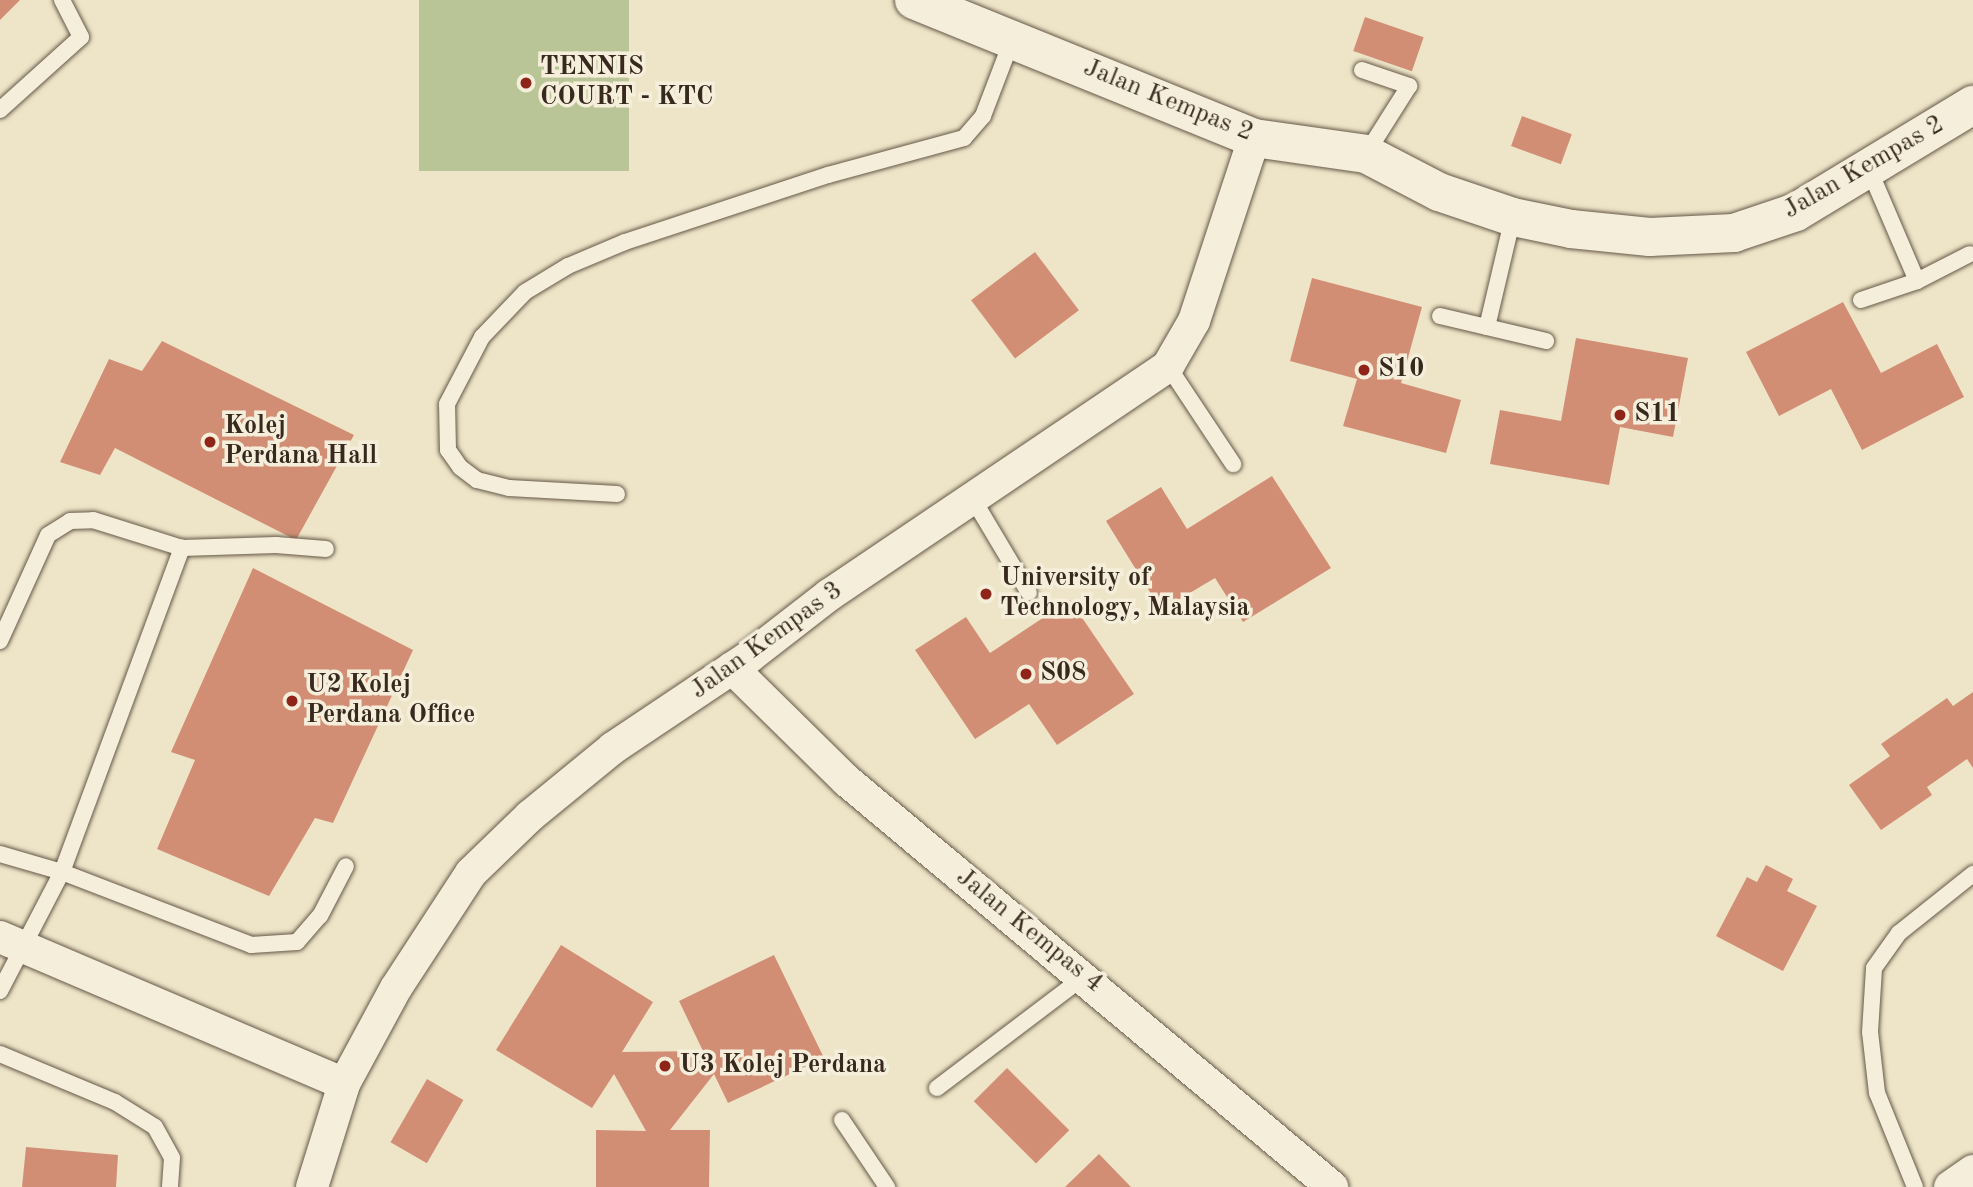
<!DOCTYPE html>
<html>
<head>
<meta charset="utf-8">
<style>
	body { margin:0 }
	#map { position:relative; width:1973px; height:1187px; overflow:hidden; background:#eee5c8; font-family:"Old Standard TT",serif }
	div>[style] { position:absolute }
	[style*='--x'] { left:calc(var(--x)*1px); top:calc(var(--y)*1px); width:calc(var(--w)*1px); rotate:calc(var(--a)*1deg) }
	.green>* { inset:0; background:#b9c596; transform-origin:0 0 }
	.building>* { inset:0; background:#d28e74; transform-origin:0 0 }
	.roads { filter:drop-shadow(0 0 2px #665848) drop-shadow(0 0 2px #665848) }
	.lane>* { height:16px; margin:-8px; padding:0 8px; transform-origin:8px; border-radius:8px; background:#f4eedb }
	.street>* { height:32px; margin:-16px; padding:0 16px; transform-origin:16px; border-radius:16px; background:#f4eedb }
	.secondary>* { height:38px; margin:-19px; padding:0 19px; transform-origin:19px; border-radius:19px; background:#f4eedb }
	.dots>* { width:19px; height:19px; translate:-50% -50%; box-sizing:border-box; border:4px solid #f4eedb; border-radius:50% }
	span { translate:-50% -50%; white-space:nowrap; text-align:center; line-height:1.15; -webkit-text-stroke:7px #f4eedb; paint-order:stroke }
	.poi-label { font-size:26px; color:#38291e; font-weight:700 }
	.left { translate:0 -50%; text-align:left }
	.street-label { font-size:26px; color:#38291e }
</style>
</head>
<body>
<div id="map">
	<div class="green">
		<div style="left:419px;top:0;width:210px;height:171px"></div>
	</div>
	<div class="building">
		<div style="clip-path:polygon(0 0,20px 0,0 20px)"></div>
		<div style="left:1365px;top:17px;width:62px;height:36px;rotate:19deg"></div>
		<div style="left:1522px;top:116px;width:53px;height:32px;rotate:20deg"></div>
		<div style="left:1035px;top:252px;width:73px;height:80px;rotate:53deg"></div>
		<div style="clip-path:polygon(1312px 278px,1422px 307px,1401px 383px,1461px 400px,1446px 453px,1343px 426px,1357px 379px,1290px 361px)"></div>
		<div style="clip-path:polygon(1843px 302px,1881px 373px,1937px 344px,1964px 397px,1862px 450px,1831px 389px,1779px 416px,1746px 352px)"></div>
		<div style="clip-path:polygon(1576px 338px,1688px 358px,1673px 437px,1620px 427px,1609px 485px,1490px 464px,1500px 410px,1561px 421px)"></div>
		<div style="clip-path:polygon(162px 341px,354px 435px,296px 540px,115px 448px,100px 475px,60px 462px,109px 359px,142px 371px)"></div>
		<div style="clip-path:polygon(1272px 476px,1331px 568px,1243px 622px,1215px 578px,1161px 610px,1106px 521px,1161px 487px,1187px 529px)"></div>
		<div style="clip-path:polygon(253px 568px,413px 650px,333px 823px,315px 818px,269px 896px,157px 849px,195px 760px,171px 752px)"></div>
		<div style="clip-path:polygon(1070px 600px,1134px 694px,1057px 745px,1029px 704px,975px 739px,915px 650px,966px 617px,990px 653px)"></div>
		<div style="clip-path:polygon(1973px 692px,1973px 768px,1967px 759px,1927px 787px,1932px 795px,1881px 830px,1849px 785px,1890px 756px,1881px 744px,1947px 698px,1953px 706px)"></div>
		<div style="clip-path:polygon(1766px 865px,1793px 879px,1787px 891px,1817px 906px,1783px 971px,1716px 936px,1747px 877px,1757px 882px)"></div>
		<div style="clip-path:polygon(561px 945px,653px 1002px,622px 1052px,703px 1051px,679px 1001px,774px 955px,824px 1058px,728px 1103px,714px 1074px,670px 1130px,710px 1130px,709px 1187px,596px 1187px,596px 1130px,646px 1131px,614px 1074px,592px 1108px,496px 1050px)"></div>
		<div style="left:1007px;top:1068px;width:88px;height:47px;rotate:45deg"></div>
		<div style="left:427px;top:1079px;width:42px;height:73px;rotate:30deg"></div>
		<div style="clip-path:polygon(26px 1147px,118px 1155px,116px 1187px,22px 1187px)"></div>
		<div style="clip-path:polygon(1099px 1154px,1131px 1187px,1065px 1187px)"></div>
	</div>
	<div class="roads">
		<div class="lane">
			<div style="--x:1362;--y:70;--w:50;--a:18.8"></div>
			<div style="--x:1409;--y:86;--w:80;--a:122.3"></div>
			<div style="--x:0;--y:110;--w:109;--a:-42"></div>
			<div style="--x:81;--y:37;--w:42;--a:-117.2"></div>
			<div style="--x:1869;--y:169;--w:122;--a:66.8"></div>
			<div style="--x:1861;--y:300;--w:59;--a:-18.7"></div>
			<div style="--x:1917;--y:281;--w:59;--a:-27"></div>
			<div style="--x:1440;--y:316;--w:109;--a:13.3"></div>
			<div style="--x:1487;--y:327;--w:113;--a:-76.7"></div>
			<div style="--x:1168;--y:366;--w:118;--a:56.4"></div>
			<div style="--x:617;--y:494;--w:108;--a:-176.8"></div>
			<div style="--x:509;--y:488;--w:33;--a:-166"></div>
			<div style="--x:477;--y:480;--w:21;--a:-143"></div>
			<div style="--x:460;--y:467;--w:21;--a:-125"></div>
			<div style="--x:448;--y:450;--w:46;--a:-91.2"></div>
			<div style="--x:447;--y:404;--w:76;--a:-62.4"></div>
			<div style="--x:482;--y:337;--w:62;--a:-46.3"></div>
			<div style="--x:525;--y:292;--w:50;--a:-31.2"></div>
			<div style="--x:568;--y:266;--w:62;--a:-22.8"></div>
			<div style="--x:625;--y:242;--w:214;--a:-18.3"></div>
			<div style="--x:828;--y:175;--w:141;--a:-15.2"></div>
			<div style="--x:964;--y:138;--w:29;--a:-49"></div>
			<div style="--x:983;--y:116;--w:81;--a:-69.1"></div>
			<div style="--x:973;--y:499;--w:109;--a:59.2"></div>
			<div style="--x:0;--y:641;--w:116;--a:-65.6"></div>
			<div style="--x:48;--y:535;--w:26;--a:-32"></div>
			<div style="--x:70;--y:521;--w:23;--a:-2"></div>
			<div style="--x:93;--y:520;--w:93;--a:17.5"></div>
			<div style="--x:182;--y:548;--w:94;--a:-1.8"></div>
			<div style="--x:276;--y:545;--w:50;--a:4.6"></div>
			<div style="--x:0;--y:854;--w:65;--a:16.2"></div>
			<div style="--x:62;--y:872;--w:203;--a:21.1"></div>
			<div style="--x:251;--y:945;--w:46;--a:-3.7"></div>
			<div style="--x:297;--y:942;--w:35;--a:-49"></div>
			<div style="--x:320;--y:916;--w:56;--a:-62.5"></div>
			<div style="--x:0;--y:991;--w:134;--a:-62.5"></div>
			<div style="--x:62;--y:872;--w:346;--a:-69.7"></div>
			<div style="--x:0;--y:1054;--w:125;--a:22.7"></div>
			<div style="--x:115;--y:1102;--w:47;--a:32"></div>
			<div style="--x:155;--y:1127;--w:35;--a:61"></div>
			<div style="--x:172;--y:1158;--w:29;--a:94"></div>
			<div style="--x:937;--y:1088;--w:186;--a:-37.1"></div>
			<div style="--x:842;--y:1120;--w:81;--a:56.1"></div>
			<div style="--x:1915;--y:1187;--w:101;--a:-112"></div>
			<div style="--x:1877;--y:1093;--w:61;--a:-96.5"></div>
			<div style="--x:1870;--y:1032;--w:64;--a:-86.4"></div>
			<div style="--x:1874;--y:968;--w:43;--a:-54.5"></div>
			<div style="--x:1899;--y:933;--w:95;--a:-38.6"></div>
		</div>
		<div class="street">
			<div style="--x:732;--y:668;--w:161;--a:44.5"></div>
			<div style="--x:847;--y:781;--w:633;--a:39.93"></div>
			<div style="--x:0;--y:937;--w:374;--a:23.1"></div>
			<div style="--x:312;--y:1187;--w:108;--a:-72.7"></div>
			<div style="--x:344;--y:1084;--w:109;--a:-61.6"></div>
			<div style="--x:396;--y:988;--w:137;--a:-56.9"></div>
			<div style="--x:471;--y:873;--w:82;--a:-44"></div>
			<div style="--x:530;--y:816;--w:107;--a:-39.3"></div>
			<div style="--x:613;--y:748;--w:164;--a:-33.8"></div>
			<div style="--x:749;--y:657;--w:101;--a:-37.8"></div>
			<div style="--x:829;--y:595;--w:409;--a:-34"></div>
			<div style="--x:1168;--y:366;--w:52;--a:-60"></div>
			<div style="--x:1194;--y:321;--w:193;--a:-71.8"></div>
			<div style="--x:1950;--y:1187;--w:28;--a:-35"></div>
		</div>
		<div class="secondary">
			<div style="--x:914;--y:0;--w:367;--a:22.1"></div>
			<div style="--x:1254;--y:138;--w:113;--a:8.1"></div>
			<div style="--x:1366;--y:154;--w:82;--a:27.5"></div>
			<div style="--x:1439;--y:192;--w:78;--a:18.7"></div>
			<div style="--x:1513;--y:217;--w:59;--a:11.7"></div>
			<div style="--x:1571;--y:229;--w:79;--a:5.8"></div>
			<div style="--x:1650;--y:237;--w:84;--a:-2.7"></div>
			<div style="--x:1734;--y:233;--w:65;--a:-18.7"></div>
			<div style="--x:1796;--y:212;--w:207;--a:-31.2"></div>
		</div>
	</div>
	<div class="dots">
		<div style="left:526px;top:83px;background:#8f2418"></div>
		<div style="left:1364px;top:370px;background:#8f2418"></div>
		<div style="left:1620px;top:415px;background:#8f2418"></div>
		<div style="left:210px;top:442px;background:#8f2418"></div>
		<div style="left:986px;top:594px;background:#8f2418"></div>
		<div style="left:1026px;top:674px;background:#8f2418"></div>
		<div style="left:292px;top:701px;background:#8f2418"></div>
		<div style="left:665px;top:1066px;background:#8f2418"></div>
	</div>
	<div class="poi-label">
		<span class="left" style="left:540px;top:83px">TENNIS<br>COURT - KTC</span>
		<span class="left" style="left:1378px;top:370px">S10</span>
		<span class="left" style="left:1634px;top:415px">S11</span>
		<span class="left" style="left:224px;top:442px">Kolej<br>Perdana Hall</span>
		<span class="left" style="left:1000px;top:594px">University of<br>Technology, Malaysia</span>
		<span class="left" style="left:1040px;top:674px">S08</span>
		<span class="left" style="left:306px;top:701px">U2 Kolej<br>Perdana Office</span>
		<span class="left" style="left:679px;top:1066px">U3 Kolej Perdana</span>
	</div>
	<div class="street-label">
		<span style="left:1168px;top:101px;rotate:22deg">Jalan Kempas 2</span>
		<span style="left:1864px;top:168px;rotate:-30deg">Jalan Kempas 2</span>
		<span style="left:767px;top:641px;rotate:-36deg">Jalan Kempas 3</span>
		<span style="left:1029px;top:931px;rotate:39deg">Jalan Kempas 4</span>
	</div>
</div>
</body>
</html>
